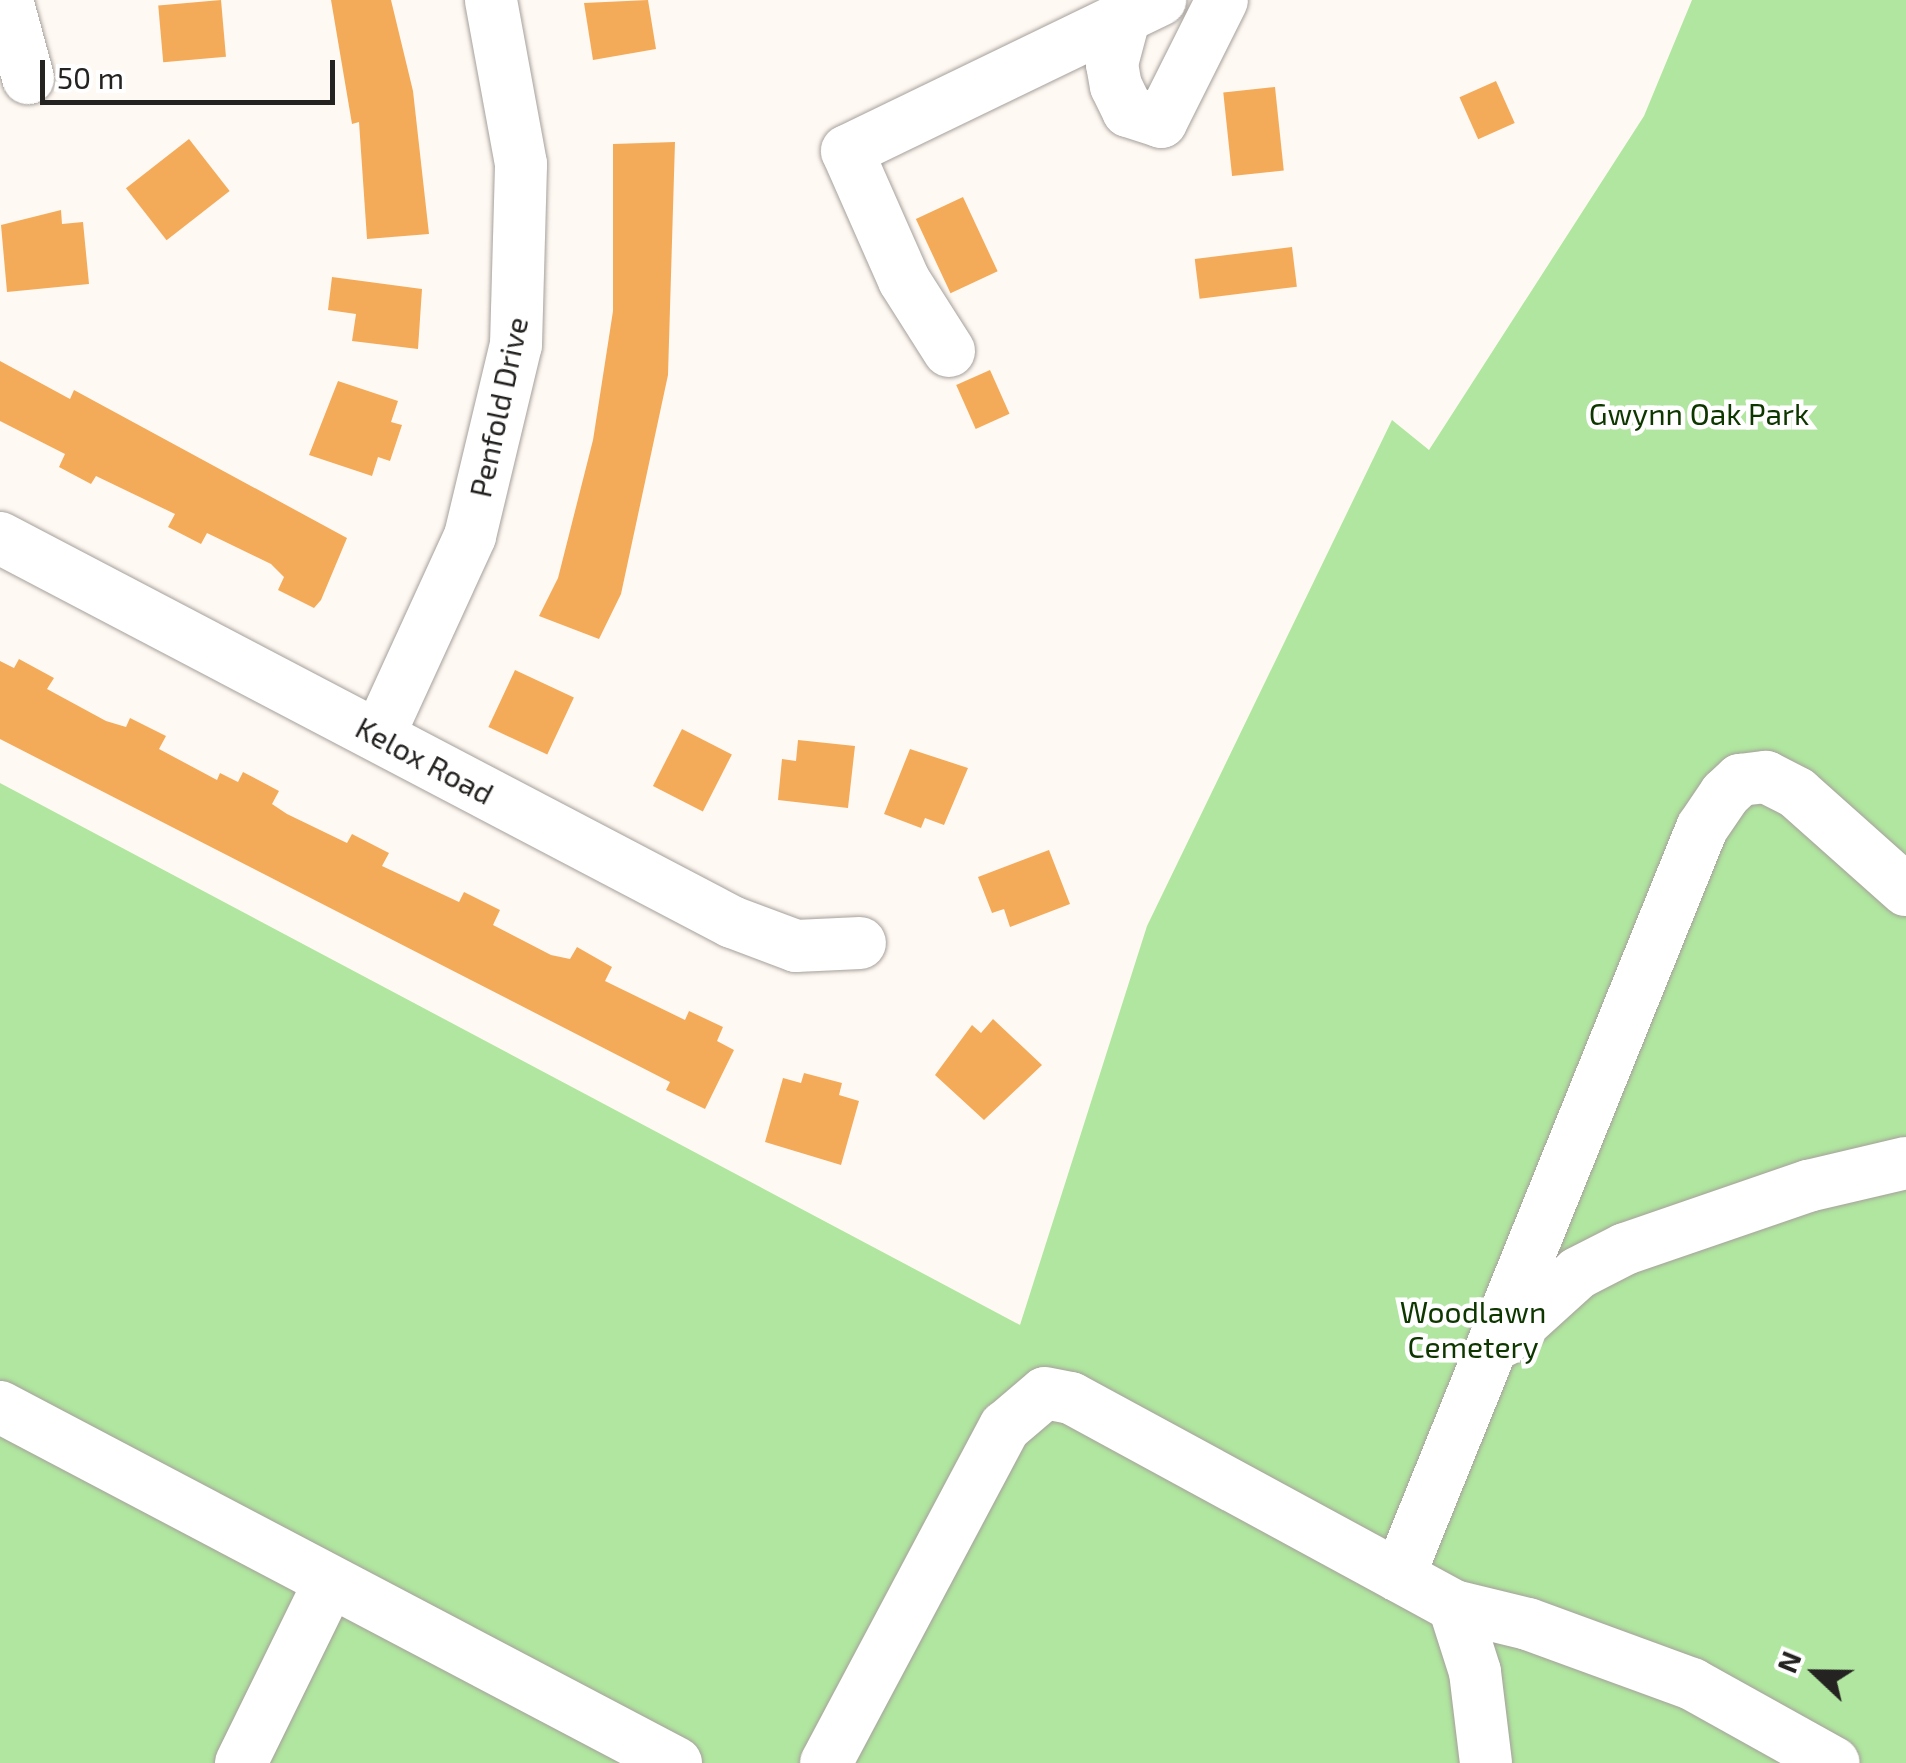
<!DOCTYPE html>
<html>
<head>
<meta charset="utf-8">
<style>
	body { margin:0 }
	#map { position:relative; width:1906px; height:1763px; overflow:hidden; background:#fff9f3; font-family:"Exo 2",sans-serif }
	div>[style] { position:absolute }
	[style*='--x'] { left:calc(var(--x)*1px); top:calc(var(--y)*1px); width:calc(var(--w)*1px); rotate:calc(var(--a)*1deg) }
	.green>* { inset:0; background:#b0e69f }
	.building>* { inset:0; background:#f3ab5a; transform-origin:0 0 }
	.roads { filter:drop-shadow(0 0 2px #a6a09b) drop-shadow(0 0 2px #a6a09b) }
	.minor>* { height:52px; margin:-26px; padding:0 26px; transform-origin:26px; border-radius:26px; background:#fff }
	span { translate:-50% -50%; white-space:nowrap; text-align:center; line-height:1.15; -webkit-text-stroke:9px #fff; paint-order:stroke }
	.street-label { font-size:30px; color:#252321 }
	.park-label { font-size:30px; color:#0e3700 }
	.north { position:absolute; left:1766px; top:1623px; width:100px; height:100px; -webkit-text-stroke:8px #fff; paint-order:stroke; rotate:292deg; font-size:28px; font-weight:700; line-height:40px; text-align:center; color:#252321 }
	.north::after { content:''; display:block; margin:auto; width:35px; height:45px; background:#252321; clip-path:polygon(50% 0,100% 100%,50% 72%,0 100%) }
	.scale { position:absolute; left:40px; top:60px; width:295px; height:45px; box-sizing:border-box; border:5px solid #252321; border-top:0; padding-left:12px; font-size:30px; line-height:35px; white-space:nowrap; color:#252321; -webkit-text-stroke:8px #fff; paint-order:stroke }
</style>
</head>
<body>
<div id="map">
	<div class="green">
		<div style="clip-path:polygon(1692px 0,1906px 0,1906px 1763px,0 1763px,0 783px,1020px 1325px,1147px 926px,1392px 420px,1429px 450px,1644px 116px)"></div>
	</div>
	<div class="building">
		<div style="left:221px;top:0;width:57px;height:63px;rotate:85deg"></div>
		<div style="clip-path:polygon(331px 0,391px 0,413px 91px,429px 234px,367px 239px,359px 122px,352px 124px)"></div>
		<div style="clip-path:polygon(648px 0,656px 49px,593px 60px,584px 3px)"></div>
		<div style="left:1496px;top:81px;width:46px;height:40px;rotate:66deg"></div>
		<div style="left:1275px;top:87px;width:84px;height:52px;rotate:84deg"></div>
		<div style="left:189px;top:139px;width:66px;height:80px;rotate:52deg"></div>
		<div style="clip-path:polygon(675px 142px,668px 375px,621px 594px,599px 639px,539px 616px,558px 578px,593px 440px,613px 311px,613px 144px)"></div>
		<div style="left:963px;top:197px;width:82px;height:52px;rotate:65deg"></div>
		<div style="clip-path:polygon(61px 210px,62px 224px,83px 222px,89px 284px,7px 292px,1px 225px)"></div>
		<div style="left:1292px;top:247px;width:40px;height:98px;rotate:83deg"></div>
		<div style="clip-path:polygon(332px 277px,422px 289px,418px 349px,352px 341px,356px 314px,328px 310px)"></div>
		<div style="clip-path:polygon(0 361px,70px 399px,74px 390px,347px 538px,321px 600px,314px 608px,278px 590px,284px 577px,271px 564px,207px 533px,201px 544px,168px 527px,175px 514px,96px 476px,91px 484px,59px 467px,65px 454px,0 421px)"></div>
		<div style="left:990px;top:370px;width:48px;height:37px;rotate:66deg"></div>
		<div style="clip-path:polygon(338px 381px,398px 401px,391px 422px,402px 425px,390px 461px,378px 457px,372px 476px,309px 455px)"></div>
		<div style="clip-path:polygon(19px 659px,54px 678px,47px 689px,106px 721px,126px 727px,130px 718px,166px 736px,159px 749px,217px 780px,220px 773px,238px 782px,243px 772px,279px 791px,272px 804px,287px 814px,347px 843px,352px 834px,389px 853px,382px 866px,459px 902px,464px 892px,500px 910px,493px 925px,551px 955px,570px 959px,577px 947px,612px 967px,605px 981px,685px 1020px,689px 1011px,723px 1027px,717px 1041px,734px 1050px,705px 1109px,666px 1090px,670px 1082px,0 739px,0 661px,14px 668px)"></div>
		<div style="left:515px;top:670px;width:65px;height:63px;rotate:25deg"></div>
		<div style="left:682px;top:729px;width:56px;height:64px;rotate:27deg"></div>
		<div style="clip-path:polygon(798px 740px,855px 746px,848px 808px,778px 800px,782px 759px,796px 761px)"></div>
		<div style="clip-path:polygon(910px 749px,968px 768px,944px 825px,925px 818px,921px 828px,884px 814px)"></div>
		<div style="clip-path:polygon(1049px 850px,1070px 904px,1010px 927px,1004px 909px,992px 913px,978px 877px)"></div>
		<div style="clip-path:polygon(993px 1019px,1042px 1065px,984px 1120px,935px 1075px,972px 1025px,981px 1033px)"></div>
		<div style="clip-path:polygon(804px 1073px,842px 1083px,839px 1095px,859px 1101px,841px 1165px,765px 1142px,783px 1078px,801px 1083px)"></div>
	</div>
	<div class="roads">
		<div class="minor">
			<div style="--x:7;--y:0;--w:81;--a:74.9"></div>
			<div style="--x:1124;--y:19;--w:47;--a:104.9"></div>
			<div style="--x:1112;--y:64;--w:22;--a:80"></div>
			<div style="--x:1116;--y:86;--w:28;--a:64"></div>
			<div style="--x:1128;--y:111;--w:35;--a:18"></div>
			<div style="--x:1161;--y:122;--w:136;--a:-63.4"></div>
			<div style="--x:949;--y:351;--w:84;--a:-122.4"></div>
			<div style="--x:904;--y:280;--w:141;--a:-113.8"></div>
			<div style="--x:847;--y:151;--w:348;--a:-25.8"></div>
			<div style="--x:0;--y:538;--w:827;--a:27.68"></div>
			<div style="--x:732;--y:922;--w:68;--a:20.6"></div>
			<div style="--x:796;--y:946;--w:64;--a:-2.7"></div>
			<div style="--x:379;--y:735;--w:219;--a:-65.4"></div>
			<div style="--x:470;--y:536;--w:196;--a:-76.5"></div>
			<div style="--x:516;--y:345;--w:181;--a:-88.4"></div>
			<div style="--x:521;--y:164;--w:167;--a:-100.4"></div>
			<div style="--x:1503;--y:1341;--w:101;--a:-42.2"></div>
			<div style="--x:1578;--y:1273;--w:53;--a:-27.1"></div>
			<div style="--x:1625;--y:1249;--w:194;--a:-19"></div>
			<div style="--x:1808;--y:1186;--w:101;--a:-13.2"></div>
			<div style="--x:0;--y:1407;--w:764;--a:27.77"></div>
			<div style="--x:1399;--y:1576;--w:807;--a:-67.95"></div>
			<div style="--x:1702;--y:828;--w:41;--a:-55.9"></div>
			<div style="--x:1725;--y:794;--w:21;--a:-43"></div>
			<div style="--x:1740;--y:780;--w:26;--a:-7"></div>
			<div style="--x:1766;--y:777;--w:35;--a:27"></div>
			<div style="--x:1797;--y:793;--w:146;--a:41.7"></div>
			<div style="--x:1454;--y:1606;--w:69;--a:72.3"></div>
			<div style="--x:1475;--y:1672;--w:92;--a:83.1"></div>
			<div style="--x:241;--y:1763;--w:200;--a:-63.9"></div>
			<div style="--x:826;--y:1763;--w:381;--a:-62"></div>
			<div style="--x:1005;--y:1427;--w:52;--a:-40.4"></div>
			<div style="--x:1045;--y:1393;--w:26;--a:11"></div>
			<div style="--x:1071;--y:1398;--w:436;--a:28.5"></div>
			<div style="--x:1454;--y:1606;--w:76;--a:13.7"></div>
			<div style="--x:1528;--y:1624;--w:175;--a:20.1"></div>
			<div style="--x:1692;--y:1684;--w:162;--a:29.1"></div>
		</div>
	</div>
	<div class="street-label">
		<span style="left:498px;top:407px;rotate:-78deg">Penfold Drive</span>
		<span style="left:425px;top:760px;rotate:28deg">Kelox Road</span>
	</div>
	<div class="park-label">
		<span style="left:1699px;top:413px">Gwynn Oak Park</span>
		<span style="left:1473px;top:1328px">Woodlawn<br>Cemetery</span>
	</div>
	<div class="north">N</div>
	<div class="scale">50 m</div>
</div>
</body>
</html>
